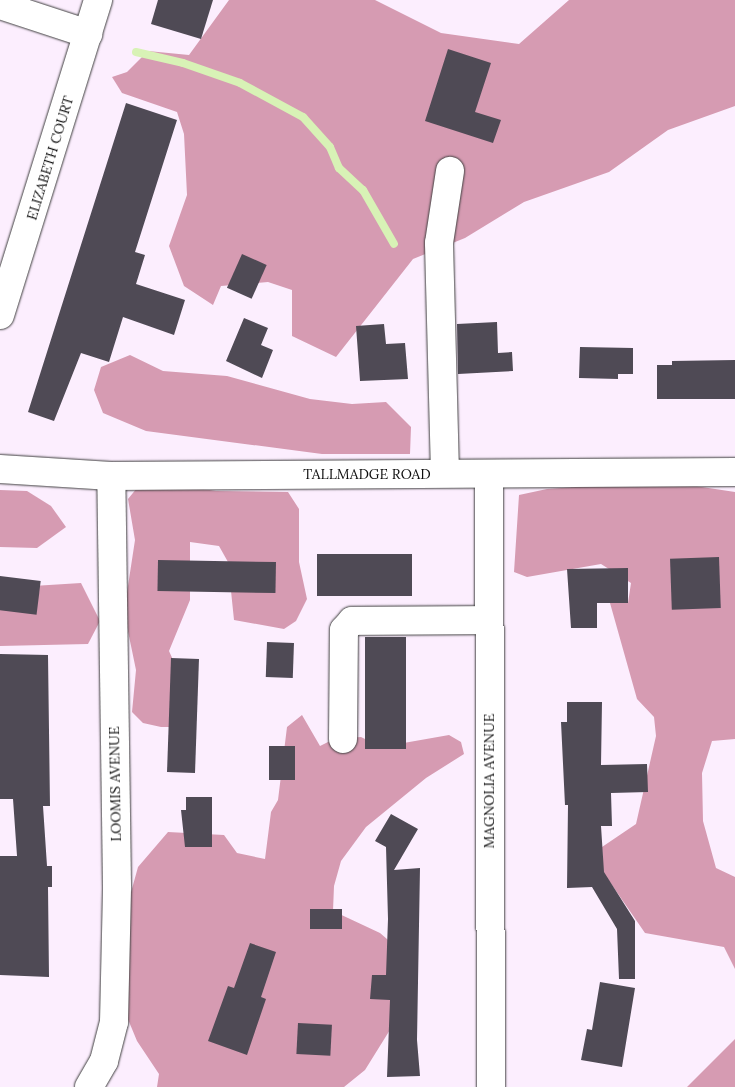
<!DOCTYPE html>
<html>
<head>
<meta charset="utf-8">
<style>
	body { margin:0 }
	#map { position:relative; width:735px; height:1087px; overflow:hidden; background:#fceefe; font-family:Lora,serif }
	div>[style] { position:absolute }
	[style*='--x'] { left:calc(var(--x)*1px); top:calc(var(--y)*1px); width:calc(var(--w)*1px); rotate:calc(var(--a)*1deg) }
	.forest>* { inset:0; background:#d69bb2 }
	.stream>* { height:8px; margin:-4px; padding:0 4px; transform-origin:4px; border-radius:4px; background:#d8f2b6 }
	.building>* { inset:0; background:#4f4a55; transform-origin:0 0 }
	.roads { filter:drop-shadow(0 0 1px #404040) drop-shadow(0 0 1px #404040) }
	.minor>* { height:28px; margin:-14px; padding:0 14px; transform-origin:14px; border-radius:14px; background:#fff }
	span { translate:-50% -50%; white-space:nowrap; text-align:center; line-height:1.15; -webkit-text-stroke:5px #fff; paint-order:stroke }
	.street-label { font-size:14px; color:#0d0d0d }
</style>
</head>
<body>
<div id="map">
	<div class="forest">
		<div style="clip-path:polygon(229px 0,375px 0,441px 33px,519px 44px,569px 0,735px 0,735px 106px,668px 130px,609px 172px,524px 202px,465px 238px,413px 259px,336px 357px,292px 336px,292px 290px,268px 282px,221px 286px,213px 305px,184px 286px,169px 246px,187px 195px,184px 134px,177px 112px,122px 93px,112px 77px,127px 72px,148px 51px,189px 55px)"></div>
		<div style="clip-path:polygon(130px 355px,163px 371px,227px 376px,310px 399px,352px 404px,386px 402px,411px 427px,410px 454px,322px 454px,146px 431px,103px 413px,94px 390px,101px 367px)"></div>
		<div style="clip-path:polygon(662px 481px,735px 492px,735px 739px,712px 741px,702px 773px,703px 821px,716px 868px,735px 877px,735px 969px,724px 947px,645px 933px,603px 872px,602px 847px,636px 824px,656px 736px,654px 717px,637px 699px,610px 603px,628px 603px,631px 583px,601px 564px,527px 577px,514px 572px,519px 495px,547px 489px)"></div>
		<div style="clip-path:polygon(190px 487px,216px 491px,288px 492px,299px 509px,299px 562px,307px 599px,296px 621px,284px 629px,234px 620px,228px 562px,219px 546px,190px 542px,190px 600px,169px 651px,183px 682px,177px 727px,161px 727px,143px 723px,132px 712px,136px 670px,124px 612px,135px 540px,128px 499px,137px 488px)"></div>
		<div style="clip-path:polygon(0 490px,27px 491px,51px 506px,66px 527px,37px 548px,0 547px)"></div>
		<div style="clip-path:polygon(81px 583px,100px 621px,88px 644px,0 646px,0 602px,33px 586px)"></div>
		<div style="clip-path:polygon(302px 715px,320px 746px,334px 739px,361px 737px,381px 747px,449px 735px,461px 742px,464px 754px,426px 778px,366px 827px,341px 861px,334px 886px,333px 911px,380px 933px,394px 945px,393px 1025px,365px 1070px,344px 1087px,157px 1087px,159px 1074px,137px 1041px,125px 1012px,130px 896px,138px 867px,168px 832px,224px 835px,237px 853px,265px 859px,271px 812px,278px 800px,287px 727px)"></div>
		<div style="clip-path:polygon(735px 1039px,735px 1087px,687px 1087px)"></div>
	</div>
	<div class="stream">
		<div style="--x:136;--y:52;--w:48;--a:13.2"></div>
		<div style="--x:183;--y:63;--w:60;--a:19.3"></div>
		<div style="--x:240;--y:83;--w:72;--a:28.4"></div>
		<div style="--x:303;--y:117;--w:40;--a:48"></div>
		<div style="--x:330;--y:147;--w:23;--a:67"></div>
		<div style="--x:339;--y:168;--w:33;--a:43"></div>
		<div style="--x:363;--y:190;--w:62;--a:60.1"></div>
	</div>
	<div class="building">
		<div style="clip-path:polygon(158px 0,213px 0,201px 39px,151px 24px)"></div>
		<div style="clip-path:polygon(448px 49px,491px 63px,475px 112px,501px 120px,493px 143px,425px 121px)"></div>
		<div style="clip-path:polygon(126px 103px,177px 120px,135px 252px,145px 255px,136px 284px,185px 300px,174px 335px,123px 317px,109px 362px,81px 353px,54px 421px,28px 412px)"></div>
		<div style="left:242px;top:254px;width:27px;height:37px;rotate:24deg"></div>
		<div style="clip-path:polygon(244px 318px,268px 328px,261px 345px,273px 350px,262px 378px,226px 361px)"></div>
		<div style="clip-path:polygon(497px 322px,498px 353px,512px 352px,513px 371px,458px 374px,457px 324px)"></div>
		<div style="clip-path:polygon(384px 324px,386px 344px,405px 343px,408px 379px,360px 381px,356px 326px)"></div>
		<div style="clip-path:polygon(580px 347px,633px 348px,633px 374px,618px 374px,618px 379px,579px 378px)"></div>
		<div style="clip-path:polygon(735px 360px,735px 399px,657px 399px,657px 365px,672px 365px,672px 361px)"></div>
		<div style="left:412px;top:554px;width:42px;height:95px;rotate:90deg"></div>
		<div style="left:719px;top:557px;width:51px;height:49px;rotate:88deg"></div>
		<div style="left:158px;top:560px;width:118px;height:31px;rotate:1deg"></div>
		<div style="clip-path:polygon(628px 568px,628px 603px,597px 603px,597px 628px,571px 628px,567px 569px)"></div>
		<div style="left:0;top:576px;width:41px;height:34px;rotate:7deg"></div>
		<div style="left:365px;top:637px;width:41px;height:112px"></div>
		<div style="left:267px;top:642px;width:27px;height:35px;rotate:2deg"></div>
		<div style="clip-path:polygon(0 654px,48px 655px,50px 806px,43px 806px,47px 866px,52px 866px,52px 887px,48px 887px,49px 977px,0 975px,0 856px,17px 856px,13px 799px,0 799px)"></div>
		<div style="left:171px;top:658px;width:28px;height:114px;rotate:2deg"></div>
		<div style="clip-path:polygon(567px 702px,602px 702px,601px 765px,647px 764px,648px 792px,611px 793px,612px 826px,601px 826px,604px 872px,635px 921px,635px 979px,619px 979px,617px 929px,592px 887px,567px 888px,568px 805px,565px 805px,561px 722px,567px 722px)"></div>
		<div style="left:295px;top:746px;width:34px;height:26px;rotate:90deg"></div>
		<div style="clip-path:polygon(186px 797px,212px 797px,212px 847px,185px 847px,181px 810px,186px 810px)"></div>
		<div style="clip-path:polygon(391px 814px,418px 829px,394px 870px,420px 868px,417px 1040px,420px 1076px,387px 1077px,390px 1000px,370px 999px,372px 975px,386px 975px,388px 919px,386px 847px,375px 841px)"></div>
		<div style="left:310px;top:909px;width:32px;height:20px"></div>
		<div style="clip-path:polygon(250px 943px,276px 952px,261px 997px,266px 999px,247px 1055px,208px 1041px,228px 986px,234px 988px)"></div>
		<div style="clip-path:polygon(600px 982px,635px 988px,622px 1067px,581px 1060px,587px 1029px,592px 1030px)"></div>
		<div style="left:298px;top:1023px;width:34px;height:31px;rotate:3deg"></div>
	</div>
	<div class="roads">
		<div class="minor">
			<div style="--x:0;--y:5;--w:93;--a:18.2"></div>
			<div style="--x:0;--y:315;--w:330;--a:-72.7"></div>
			<div style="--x:0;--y:469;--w:111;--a:3.6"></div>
			<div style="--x:111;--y:476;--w:624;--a:-0.37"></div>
			<div style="--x:445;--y:473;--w:230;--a:-91.5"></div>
			<div style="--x:439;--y:243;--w:73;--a:-81.3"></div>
			<div style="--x:489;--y:474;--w:613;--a:89.81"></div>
			<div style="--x:343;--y:739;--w:109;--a:-89.5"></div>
			<div style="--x:344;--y:630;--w:12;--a:-48"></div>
			<div style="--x:352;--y:621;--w:136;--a:-0.4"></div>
			<div style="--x:89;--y:1087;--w:30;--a:-60"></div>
			<div style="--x:104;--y:1061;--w:40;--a:-75.6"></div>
			<div style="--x:114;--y:1022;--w:136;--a:-88.7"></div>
			<div style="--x:117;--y:886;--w:410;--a:-90.8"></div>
		</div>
	</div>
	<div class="street-label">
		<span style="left:50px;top:158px;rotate:-73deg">ELIZABETH COURT</span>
		<span style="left:367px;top:474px">TALLMADGE ROAD</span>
		<span style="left:489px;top:781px;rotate:-90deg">MAGNOLIA AVENUE</span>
		<span style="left:115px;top:784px;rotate:-91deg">LOOMIS AVENUE</span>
	</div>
</div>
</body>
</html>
